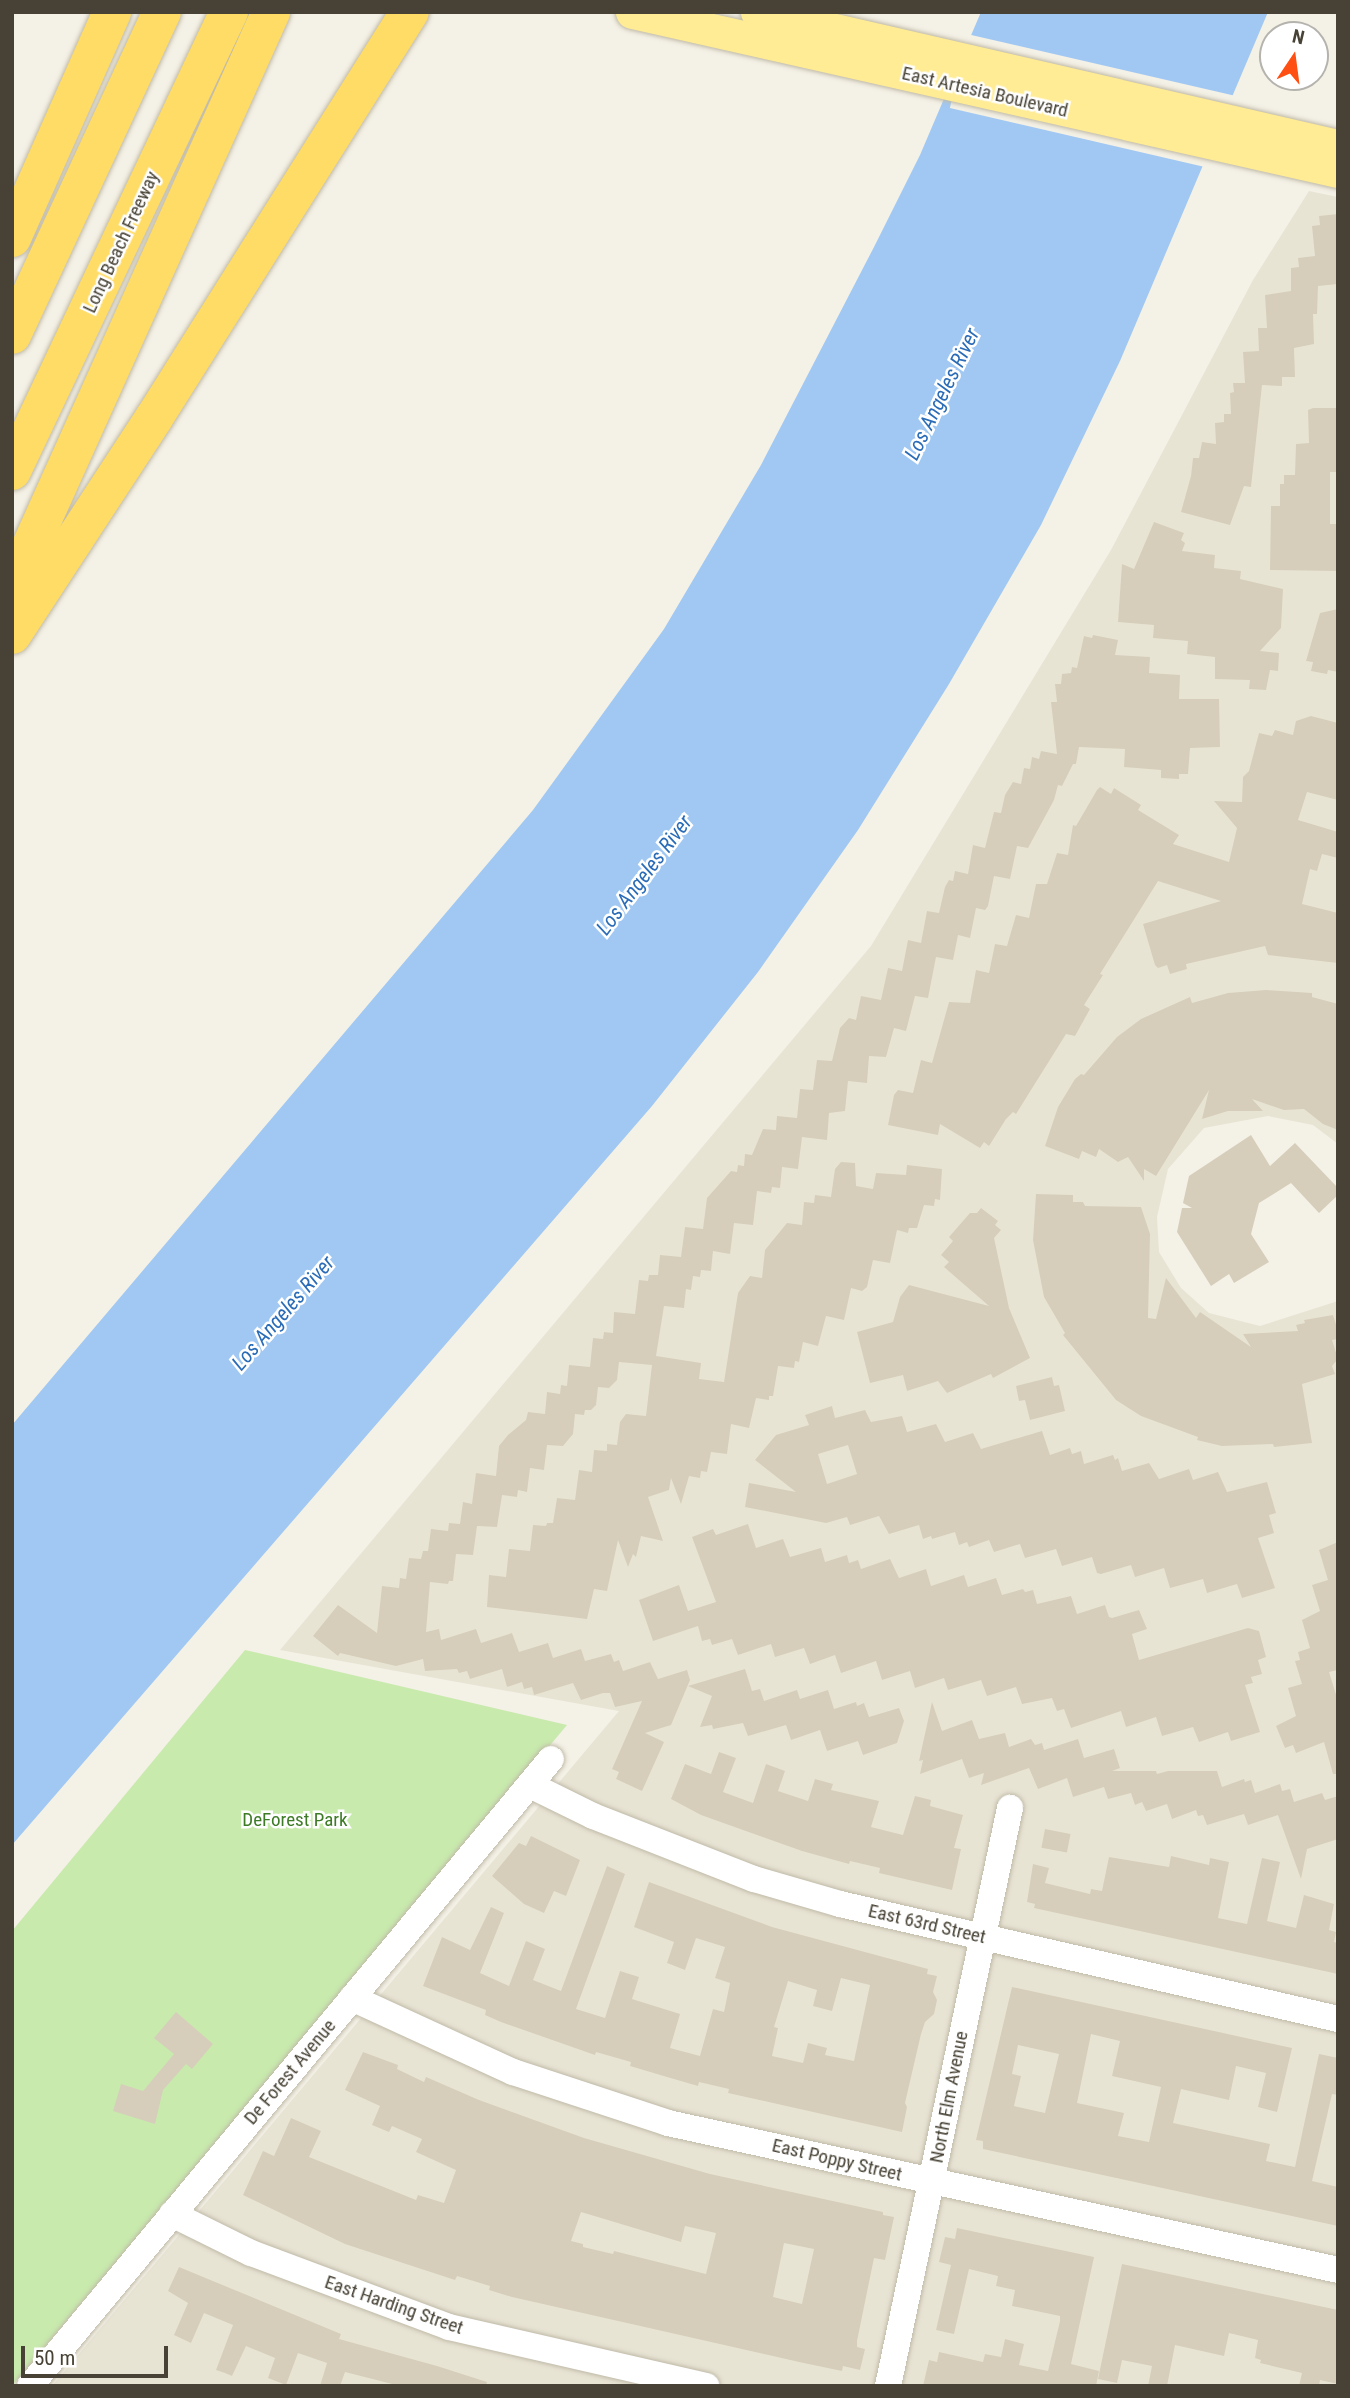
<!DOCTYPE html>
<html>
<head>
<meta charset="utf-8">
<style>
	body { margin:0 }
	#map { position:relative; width:1350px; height:2398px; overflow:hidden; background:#f4f1e6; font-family:"Roboto Condensed",sans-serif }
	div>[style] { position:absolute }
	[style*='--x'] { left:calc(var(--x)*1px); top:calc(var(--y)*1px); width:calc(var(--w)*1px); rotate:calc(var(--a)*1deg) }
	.residential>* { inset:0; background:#e8e4d4 }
	.green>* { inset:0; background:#c8eaad }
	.water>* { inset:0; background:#a0c8f3 }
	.pier>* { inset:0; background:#f4f1e6; transform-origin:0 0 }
	.building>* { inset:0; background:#d6cebb; transform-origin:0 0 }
	.roads { filter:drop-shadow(0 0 2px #c0baa8) drop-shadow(0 0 2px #c0baa8) }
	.minor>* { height:26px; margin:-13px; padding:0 13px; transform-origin:13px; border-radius:13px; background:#fff }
	.major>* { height:33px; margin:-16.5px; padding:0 16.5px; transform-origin:16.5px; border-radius:16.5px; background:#ffec94 }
	.highway>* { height:38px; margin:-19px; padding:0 19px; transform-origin:19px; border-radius:19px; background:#ffdc66 }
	span { translate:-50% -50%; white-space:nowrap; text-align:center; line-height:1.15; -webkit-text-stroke:5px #fff; paint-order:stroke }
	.street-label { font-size:19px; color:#474235 }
	.park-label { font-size:19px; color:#3d7b26 }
	.water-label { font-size:21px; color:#2a6cb7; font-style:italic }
	.frame { position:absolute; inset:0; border:14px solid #474235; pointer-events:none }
	.north { position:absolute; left:1259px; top:21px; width:70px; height:70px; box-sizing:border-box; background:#fff; border:2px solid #b5b3ae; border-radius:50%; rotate:13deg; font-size:19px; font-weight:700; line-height:28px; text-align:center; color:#474235 }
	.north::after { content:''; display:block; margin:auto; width:24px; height:32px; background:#ff4f12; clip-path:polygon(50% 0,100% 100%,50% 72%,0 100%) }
	.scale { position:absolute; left:21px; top:2346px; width:147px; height:32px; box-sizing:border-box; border:4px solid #474235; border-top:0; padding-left:9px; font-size:21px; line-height:24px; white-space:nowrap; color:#474235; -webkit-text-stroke:5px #fff; paint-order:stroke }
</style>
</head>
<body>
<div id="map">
	<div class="residential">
		<div style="clip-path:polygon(1309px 191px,1338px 197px,1338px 1144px,1313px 1125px,1268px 1116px,1204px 1128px,1168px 1169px,1157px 1217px,1159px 1252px,1181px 1288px,1209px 1313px,1260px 1326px,1338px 1301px,1338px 2386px,52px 2386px,619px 1711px,280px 1650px,871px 946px,1111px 550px,1253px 280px)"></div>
	</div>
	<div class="green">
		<div style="clip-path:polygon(245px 1650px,567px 1725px,12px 2386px,12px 1931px)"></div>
	</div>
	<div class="water">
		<div style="clip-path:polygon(981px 12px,1268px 12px,1120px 361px,1041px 525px,949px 684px,858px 830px,758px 972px,652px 1106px,12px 1845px,12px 1425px,533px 810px,664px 629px,761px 465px,874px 247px,920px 155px)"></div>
	</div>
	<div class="pier">
		<div style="left:967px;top:34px;width:276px;height:76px;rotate:13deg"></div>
	</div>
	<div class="building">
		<div style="clip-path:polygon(1338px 214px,1338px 284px,1318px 286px,1317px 314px,1313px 314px,1314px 344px,1294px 348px,1295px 377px,1282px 377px,1282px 386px,1262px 385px,1251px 487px,1244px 486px,1230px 525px,1181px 512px,1191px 476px,1193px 458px,1199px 458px,1202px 442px,1216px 444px,1215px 423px,1224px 422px,1224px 414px,1231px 414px,1230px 393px,1234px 392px,1233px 383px,1245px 383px,1243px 352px,1259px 351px,1258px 328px,1267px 328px,1265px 295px,1291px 291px,1291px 268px,1299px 267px,1298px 258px,1315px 256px,1312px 226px,1320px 225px,1319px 216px)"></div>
		<div style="clip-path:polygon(1313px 408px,1338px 408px,1337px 472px,1330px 472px,1330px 524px,1338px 524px,1338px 571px,1270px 570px,1271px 506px,1280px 506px,1280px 484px,1284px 484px,1284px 475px,1295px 475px,1296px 444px,1309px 443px,1308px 410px)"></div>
		<div style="clip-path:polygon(1154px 522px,1184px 533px,1181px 540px,1185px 543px,1182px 551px,1215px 555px,1214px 568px,1241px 571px,1240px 579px,1283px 589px,1281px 628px,1260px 651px,1279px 653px,1278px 671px,1270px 670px,1266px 690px,1249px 689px,1250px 680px,1215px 679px,1215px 657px,1187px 654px,1188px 641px,1153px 638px,1154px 625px,1118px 622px,1122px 564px,1134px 569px)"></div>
		<div style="clip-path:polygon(1338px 609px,1338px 672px,1328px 670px,1327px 674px,1311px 671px,1313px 662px,1306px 661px,1320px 613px)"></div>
		<div style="clip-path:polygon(1093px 635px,1118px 640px,1115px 655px,1150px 657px,1149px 673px,1180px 675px,1179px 699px,1219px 699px,1220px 747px,1190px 748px,1188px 774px,1179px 774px,1179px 779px,1161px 778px,1161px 770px,1124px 767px,1125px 749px,1079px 747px,1076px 764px,1073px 764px,1062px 786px,1058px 785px,1054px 800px,1028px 848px,1017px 846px,1010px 879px,994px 876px,988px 906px,985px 910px,976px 908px,970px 938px,958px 935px,953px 960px,936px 957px,928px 998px,915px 996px,906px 1031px,894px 1028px,886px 1057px,869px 1056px,867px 1083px,848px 1081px,845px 1111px,829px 1113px,827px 1140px,802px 1137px,798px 1169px,782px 1167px,780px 1188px,772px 1187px,771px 1193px,757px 1191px,753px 1225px,734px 1223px,730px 1254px,713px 1251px,711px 1271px,701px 1270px,700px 1277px,693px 1276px,691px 1290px,686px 1289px,684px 1308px,664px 1306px,656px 1356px,701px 1363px,699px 1379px,724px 1382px,738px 1293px,750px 1276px,762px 1278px,765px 1250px,787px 1223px,802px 1225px,804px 1202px,814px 1203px,815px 1195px,831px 1197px,835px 1169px,841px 1162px,855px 1163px,856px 1186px,873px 1189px,876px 1173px,906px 1175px,907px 1165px,942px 1169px,940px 1200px,935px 1199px,934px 1206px,924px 1205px,917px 1228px,909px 1228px,908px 1233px,897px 1230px,890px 1263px,873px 1260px,867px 1287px,862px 1291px,851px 1288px,844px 1320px,826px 1316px,818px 1346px,803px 1342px,799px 1362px,795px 1361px,794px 1368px,778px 1366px,773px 1396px,769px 1396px,769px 1400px,756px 1398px,749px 1428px,731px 1424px,727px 1454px,711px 1452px,707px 1472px,701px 1471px,700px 1478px,689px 1476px,681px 1504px,671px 1478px,669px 1490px,648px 1497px,663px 1541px,641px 1536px,636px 1557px,633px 1554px,628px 1567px,618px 1540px,607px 1591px,594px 1589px,587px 1619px,487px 1607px,489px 1575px,506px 1577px,509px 1549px,530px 1551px,533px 1525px,546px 1526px,547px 1523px,553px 1523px,557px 1498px,575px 1500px,579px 1470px,592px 1472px,594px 1450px,607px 1451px,607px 1444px,617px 1445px,620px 1422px,626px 1414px,646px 1416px,652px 1365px,619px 1362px,617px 1380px,609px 1388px,598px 1387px,596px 1405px,591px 1410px,585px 1410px,584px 1415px,575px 1414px,573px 1434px,563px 1446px,547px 1445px,544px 1470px,530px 1468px,527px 1492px,518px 1490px,517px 1497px,502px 1495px,497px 1527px,477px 1526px,473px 1555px,456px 1554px,453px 1581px,449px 1581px,448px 1584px,430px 1582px,426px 1632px,439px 1629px,441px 1640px,476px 1629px,481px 1643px,512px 1633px,519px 1652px,548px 1643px,553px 1658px,581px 1649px,585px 1661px,611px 1654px,614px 1662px,619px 1660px,623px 1671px,650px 1662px,658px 1679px,687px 1670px,690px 1680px,671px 1725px,645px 1733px,664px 1742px,642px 1791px,616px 1779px,619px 1772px,612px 1769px,642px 1701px,615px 1707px,610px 1693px,603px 1693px,581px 1700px,573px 1683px,534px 1695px,532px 1687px,524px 1689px,522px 1682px,507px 1687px,502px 1669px,470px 1679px,467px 1671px,459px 1673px,457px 1669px,425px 1671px,423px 1659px,396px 1666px,340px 1653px,338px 1656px,313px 1636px,338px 1605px,377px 1633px,382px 1586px,399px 1588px,400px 1578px,406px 1579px,409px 1558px,421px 1559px,423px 1551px,428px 1551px,431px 1529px,448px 1531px,449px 1523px,460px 1524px,463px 1502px,472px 1504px,476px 1473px,496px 1476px,499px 1446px,508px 1435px,526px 1420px,528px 1412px,545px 1414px,547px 1392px,560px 1394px,561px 1385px,567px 1386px,569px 1365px,590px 1367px,593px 1338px,603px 1339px,604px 1332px,613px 1333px,614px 1312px,635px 1314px,639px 1280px,648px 1281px,649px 1275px,658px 1275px,660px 1255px,681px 1257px,685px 1227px,703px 1229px,707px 1198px,731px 1171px,737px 1172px,738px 1165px,744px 1166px,745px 1154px,752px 1155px,763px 1129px,776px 1130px,777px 1116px,797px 1118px,800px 1089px,813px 1090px,817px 1060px,832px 1061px,840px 1028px,849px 1018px,856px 1020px,861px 996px,881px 1000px,888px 968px,902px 971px,908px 940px,921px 943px,927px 911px,939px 913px,945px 887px,949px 880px,953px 881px,955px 871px,968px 874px,973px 845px,985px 848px,994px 812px,1001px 813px,1005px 795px,1013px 782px,1021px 784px,1024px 768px,1030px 769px,1032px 757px,1039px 759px,1041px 751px,1057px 754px,1051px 702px,1057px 702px,1055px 684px,1061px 684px,1062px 674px,1071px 673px,1072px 667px,1077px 668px,1084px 636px,1092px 638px)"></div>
		<div style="clip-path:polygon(1311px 716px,1338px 723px,1338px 800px,1307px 792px,1298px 820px,1338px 832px,1338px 858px,1322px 854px,1317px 871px,1310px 869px,1302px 904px,1338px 913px,1338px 963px,1268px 955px,1265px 946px,1186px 964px,1187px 969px,1170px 974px,1167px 965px,1158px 968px,1155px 965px,1143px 924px,1221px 901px,1158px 881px,1100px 974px,1103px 975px,1084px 1005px,1090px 1009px,1075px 1036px,1066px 1034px,1016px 1114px,1013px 1112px,1006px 1119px,989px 1146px,984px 1142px,980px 1148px,940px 1124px,938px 1135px,888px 1125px,894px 1095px,898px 1090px,913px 1093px,921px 1060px,932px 1063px,949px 1002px,970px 1003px,976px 970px,989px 973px,995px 944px,1007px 946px,1016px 915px,1029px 918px,1036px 884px,1047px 884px,1057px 853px,1068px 855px,1073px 825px,1076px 826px,1097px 790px,1100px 787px,1111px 794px,1114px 788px,1141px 805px,1138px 810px,1179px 835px,1173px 844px,1229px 862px,1237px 828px,1214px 801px,1242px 802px,1243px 777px,1249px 771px,1259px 733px,1272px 736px,1275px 730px,1293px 735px,1296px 721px)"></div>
		<div style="clip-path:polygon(1266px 990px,1312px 993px,1312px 997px,1338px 1004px,1338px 1130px,1323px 1124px,1304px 1109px,1284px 1110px,1252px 1099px,1263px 1111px,1228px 1111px,1202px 1119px,1209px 1090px,1156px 1176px,1144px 1169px,1144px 1181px,1128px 1157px,1118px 1162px,1099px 1149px,1096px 1157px,1082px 1151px,1079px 1159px,1045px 1146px,1058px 1107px,1075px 1079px,1081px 1074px,1084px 1075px,1117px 1037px,1141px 1019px,1190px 997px,1192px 1003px,1228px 993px)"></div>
		<div style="clip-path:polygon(1251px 1135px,1270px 1166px,1295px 1143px,1338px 1188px,1338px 1195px,1319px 1213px,1291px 1183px,1259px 1203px,1251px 1234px,1269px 1262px,1234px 1283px,1229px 1274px,1211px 1286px,1177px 1232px,1182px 1208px,1192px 1208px,1183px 1203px,1189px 1176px)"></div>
		<div style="clip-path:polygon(1036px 1194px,1073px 1195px,1073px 1202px,1083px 1202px,1085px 1206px,1141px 1207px,1150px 1234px,1148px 1318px,1156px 1319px,1166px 1278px,1196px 1318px,1200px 1312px,1251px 1347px,1243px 1334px,1298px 1331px,1296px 1325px,1305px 1323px,1304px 1320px,1333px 1315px,1338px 1331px,1338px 1339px,1332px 1340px,1338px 1359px,1332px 1366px,1335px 1374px,1302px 1384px,1312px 1443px,1274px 1447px,1273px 1444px,1222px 1446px,1197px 1440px,1198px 1437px,1141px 1416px,1116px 1400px,1063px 1335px,1065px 1333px,1044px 1297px,1033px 1240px)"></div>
		<div style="clip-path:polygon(981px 1208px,998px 1221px,995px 1225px,1001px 1230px,994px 1238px,1009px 1308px,1030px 1358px,993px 1378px,991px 1374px,947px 1393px,938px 1381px,907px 1391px,903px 1375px,870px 1383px,857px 1332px,893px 1322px,900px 1297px,909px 1285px,989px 1306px,944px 1267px,949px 1262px,941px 1255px,953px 1241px,949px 1237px,970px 1213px,977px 1213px)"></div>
		<div style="clip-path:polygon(1052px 1377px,1054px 1386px,1059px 1385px,1065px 1411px,1030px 1420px,1025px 1400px,1019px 1401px,1016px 1386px)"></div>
		<div style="clip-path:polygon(evenodd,832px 1406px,835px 1418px,865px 1410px,871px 1422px,902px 1416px,907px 1432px,936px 1424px,945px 1442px,973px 1433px,981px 1449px,1042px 1431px,1050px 1455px,1070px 1448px,1072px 1454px,1081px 1451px,1084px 1464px,1113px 1455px,1115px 1460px,1118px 1458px,1122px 1471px,1149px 1463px,1159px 1479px,1189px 1469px,1193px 1480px,1218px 1472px,1227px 1492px,1267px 1482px,1276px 1513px,1269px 1515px,1274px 1533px,1258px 1538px,1275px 1588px,1242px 1598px,1237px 1584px,1207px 1593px,1203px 1579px,1170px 1588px,1164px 1568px,1135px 1577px,1131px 1565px,1101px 1574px,1097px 1573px,1092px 1557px,1062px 1566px,1056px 1549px,1025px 1558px,1020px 1544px,994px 1552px,989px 1540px,969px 1547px,967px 1542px,959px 1545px,955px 1532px,932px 1539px,931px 1536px,923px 1539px,919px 1525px,889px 1534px,879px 1516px,850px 1525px,847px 1517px,826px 1523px,745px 1507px,749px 1483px,796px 1492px,755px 1460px,776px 1435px,809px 1425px,805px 1415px,832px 1406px,848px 1445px,857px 1474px,827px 1484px,818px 1454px,848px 1445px)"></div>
		<div style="clip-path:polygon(748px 1524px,756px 1548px,783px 1539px,790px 1557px,821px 1548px,825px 1562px,847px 1555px,849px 1563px,858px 1560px,861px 1569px,890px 1559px,899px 1578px,926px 1569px,931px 1586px,964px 1575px,968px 1587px,996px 1578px,1002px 1595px,1023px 1589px,1025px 1592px,1033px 1590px,1037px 1604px,1071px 1596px,1077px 1614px,1105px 1605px,1109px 1617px,1112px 1618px,1139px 1610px,1147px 1629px,1132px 1634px,1139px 1660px,1248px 1628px,1259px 1631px,1266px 1657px,1258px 1660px,1262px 1674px,1251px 1677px,1253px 1683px,1245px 1685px,1260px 1732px,1231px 1741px,1228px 1732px,1199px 1742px,1193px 1727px,1162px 1736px,1156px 1717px,1126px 1727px,1121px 1711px,1071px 1728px,1064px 1709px,1057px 1711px,1052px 1698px,1022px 1704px,1016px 1687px,987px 1696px,981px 1680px,948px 1690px,944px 1678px,915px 1688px,910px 1671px,882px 1680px,876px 1661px,841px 1673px,835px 1655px,810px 1664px,804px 1648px,775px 1657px,771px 1644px,738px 1655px,732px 1639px,712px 1645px,710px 1639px,702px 1641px,698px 1626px,653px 1641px,639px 1600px,679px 1585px,688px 1611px,716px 1602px,692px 1537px,713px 1529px,716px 1535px)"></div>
		<div style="clip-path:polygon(1338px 1542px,1338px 1670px,1329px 1672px,1338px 1701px,1338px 1774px,1333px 1774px,1324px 1742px,1296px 1753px,1293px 1745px,1285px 1748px,1276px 1726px,1296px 1716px,1288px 1688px,1302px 1684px,1295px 1661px,1300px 1660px,1298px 1652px,1310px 1648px,1302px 1620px,1320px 1611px,1312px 1585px,1328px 1580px,1319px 1550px)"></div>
		<div style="clip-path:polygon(745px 1669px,752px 1691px,760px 1689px,764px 1701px,797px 1690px,800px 1699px,828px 1690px,834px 1709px,856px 1702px,857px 1706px,864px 1703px,869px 1717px,899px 1708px,904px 1721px,897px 1743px,863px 1755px,858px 1741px,827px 1751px,820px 1730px,791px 1740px,786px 1725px,748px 1736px,743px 1723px,713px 1729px,712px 1725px,700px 1727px,712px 1696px,688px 1686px)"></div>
		<div style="clip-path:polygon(932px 1702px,942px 1731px,972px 1720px,979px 1739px,1005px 1733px,1009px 1747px,1031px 1739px,1035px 1745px,1042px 1743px,1044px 1750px,1078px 1739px,1084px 1758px,1114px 1749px,1120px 1768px,1112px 1771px,1156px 1771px,1157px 1774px,1168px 1771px,1217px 1771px,1222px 1787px,1244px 1779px,1245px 1782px,1251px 1780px,1255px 1793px,1280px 1784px,1282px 1791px,1290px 1789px,1294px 1802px,1322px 1793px,1325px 1800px,1338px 1796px,1338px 1839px,1307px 1849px,1301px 1879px,1278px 1815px,1248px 1825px,1244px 1814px,1207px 1825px,1203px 1815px,1198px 1816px,1196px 1810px,1172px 1819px,1167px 1804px,1146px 1811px,1142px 1802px,1135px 1805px,1131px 1793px,1108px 1799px,1104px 1787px,1073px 1797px,1067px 1778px,1038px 1789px,1029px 1768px,981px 1785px,984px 1773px,969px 1778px,962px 1759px,920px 1774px,923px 1760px,919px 1761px)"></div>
		<div style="clip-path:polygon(719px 1752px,736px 1758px,723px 1792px,753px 1803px,766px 1764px,785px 1771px,778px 1791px,808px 1801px,815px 1779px,833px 1784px,831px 1790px,879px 1801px,871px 1827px,903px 1835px,915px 1796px,931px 1800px,930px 1806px,963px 1815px,954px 1848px,961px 1849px,952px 1890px,879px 1873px,880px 1868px,850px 1861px,849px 1864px,802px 1851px,701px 1815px,671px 1799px,685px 1764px,711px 1774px)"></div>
		<div style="left:1045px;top:1829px;width:26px;height:19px;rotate:11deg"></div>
		<div style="clip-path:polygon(531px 1836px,580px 1860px,566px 1896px,554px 1891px,544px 1913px,524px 1904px,492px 1876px,519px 1843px,526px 1846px)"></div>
		<div style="clip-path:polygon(1171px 1856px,1209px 1865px,1210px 1858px,1229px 1862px,1218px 1918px,1247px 1924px,1262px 1858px,1280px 1862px,1267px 1921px,1296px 1928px,1304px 1895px,1334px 1904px,1329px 1930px,1336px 1932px,1334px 1942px,1338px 1943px,1338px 1974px,1034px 1908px,1035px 1904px,1027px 1902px,1033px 1864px,1049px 1868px,1045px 1883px,1090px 1894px,1091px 1889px,1102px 1891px,1109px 1857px,1169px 1867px)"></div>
		<div style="clip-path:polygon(evenodd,607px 1866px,625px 1874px,576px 2009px,605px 2018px,620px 1971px,639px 1977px,632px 1999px,680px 2014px,670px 2048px,700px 2056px,713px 2009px,724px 2012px,730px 1983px,715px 1978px,725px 1947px,696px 1938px,685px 1970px,667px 1963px,674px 1942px,634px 1927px,649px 1882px,772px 1927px,928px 1969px,927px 1974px,937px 1976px,933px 1992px,937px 2000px,934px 2014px,925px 2022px,921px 2034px,905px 2103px,907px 2107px,902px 2132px,728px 2093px,729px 2089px,699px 2082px,698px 2086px,667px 2077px,630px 2066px,631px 2062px,596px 2052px,595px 2055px,501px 2022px,485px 2015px,486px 2010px,423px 1986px,442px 1937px,470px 1950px,491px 1907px,504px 1913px,480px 1973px,509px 1986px,526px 1941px,545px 1949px,533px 1980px,561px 1991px,607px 1866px,841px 1978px,870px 1985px,854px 2061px,825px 2055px,827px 2048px,808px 2043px,803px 2063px,772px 2056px,778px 2028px,774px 2027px,788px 1981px,817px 1990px,813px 2006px,832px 2011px,841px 1978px)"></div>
		<div style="clip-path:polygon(evenodd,1012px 1987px,1292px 2048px,1277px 2112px,1258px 2107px,1266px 2073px,1236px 2066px,1229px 2100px,1181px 2089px,1173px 2123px,1270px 2144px,1266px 2161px,1295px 2167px,1319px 2054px,1338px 2058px,1338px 2095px,1332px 2094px,1312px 2181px,1338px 2187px,1338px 2226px,983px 2149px,983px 2141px,976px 2140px,1012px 1987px,1091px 2034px,1120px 2041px,1112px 2076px,1161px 2087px,1149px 2142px,1118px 2136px,1124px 2113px,1077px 2103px,1091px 2034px,1012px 1987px,1018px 2045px,1059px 2054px,1045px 2113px,1014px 2106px,1021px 2076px,1012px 2074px,1018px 2045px)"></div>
		<div style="clip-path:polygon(176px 2012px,213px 2044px,192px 2069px,186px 2064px,163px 2090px,155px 2124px,113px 2111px,121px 2084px,143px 2091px,174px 2054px,154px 2038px)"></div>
		<div style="clip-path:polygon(evenodd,363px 2052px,398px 2065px,397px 2069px,424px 2082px,426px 2077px,479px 2100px,584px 2138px,710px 2174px,883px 2212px,883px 2215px,894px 2217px,885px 2260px,874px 2258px,857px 2341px,857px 2347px,865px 2349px,860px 2370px,843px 2366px,842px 2371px,799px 2362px,512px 2297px,489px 2290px,490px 2286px,457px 2276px,455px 2280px,345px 2244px,243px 2195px,263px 2151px,274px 2156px,291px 2118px,321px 2131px,309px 2157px,416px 2200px,418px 2195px,444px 2203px,456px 2170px,416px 2152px,422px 2139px,392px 2126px,389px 2132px,372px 2125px,380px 2106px,345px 2090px,363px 2052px,581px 2212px,681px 2242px,685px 2226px,716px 2233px,706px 2274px,614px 2251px,613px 2254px,583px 2247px,583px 2244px,571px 2241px,581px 2212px,363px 2052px,784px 2243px,814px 2249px,802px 2304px,773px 2297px,784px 2243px)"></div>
		<div style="clip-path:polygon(957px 2228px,1094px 2257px,1071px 2364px,1099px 2371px,1096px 2386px,923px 2386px,929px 2360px,937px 2362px,939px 2352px,983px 2362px,985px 2354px,1001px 2357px,1005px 2339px,1024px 2344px,1019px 2365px,1048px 2371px,1060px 2321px,1060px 2316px,1012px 2306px,1015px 2290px,996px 2286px,998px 2276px,969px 2269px,954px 2334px,936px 2330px,951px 2265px,939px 2262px,945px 2237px,955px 2239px)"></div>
		<div style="clip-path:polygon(1122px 2264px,1338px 2310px,1338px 2384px,1320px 2380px,1319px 2386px,1299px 2386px,1302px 2373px,1260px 2363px,1261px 2360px,1255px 2358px,1258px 2340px,1229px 2333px,1224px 2356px,1175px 2345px,1167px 2386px,1148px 2386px,1152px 2366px,1122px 2360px,1117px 2383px,1098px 2379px)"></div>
		<div style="clip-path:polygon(179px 2267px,341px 2334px,339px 2339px,437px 2366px,487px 2382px,486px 2386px,400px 2386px,345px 2372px,340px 2386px,320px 2386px,327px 2363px,298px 2353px,286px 2385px,268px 2378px,275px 2358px,246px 2346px,232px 2376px,225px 2373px,216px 2370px,233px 2325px,204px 2313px,191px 2343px,174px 2335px,188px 2303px,168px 2291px)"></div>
	</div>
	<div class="roads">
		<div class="minor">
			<div style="--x:530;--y:1785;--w:70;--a:26.2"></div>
			<div style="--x:593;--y:1816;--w:173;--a:21.4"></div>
			<div style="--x:754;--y:1879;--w:90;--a:16.2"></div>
			<div style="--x:840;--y:1904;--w:511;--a:13"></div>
			<div style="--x:352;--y:1998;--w:177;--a:24.7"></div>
			<div style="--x:513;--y:2072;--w:163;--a:18.2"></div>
			<div style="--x:668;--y:2123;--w:686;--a:12.37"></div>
			<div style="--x:172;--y:2214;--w:88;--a:26.3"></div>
			<div style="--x:251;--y:2253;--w:211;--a:20.5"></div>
			<div style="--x:449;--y:2327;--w:264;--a:12.9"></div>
			<div style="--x:30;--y:2386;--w:815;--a:-50.28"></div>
			<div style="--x:888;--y:2386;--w:591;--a:-78.08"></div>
		</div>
		<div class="major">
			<div style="--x:632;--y:12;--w:724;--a:12.69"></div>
			<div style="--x:757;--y:12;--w:596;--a:12.99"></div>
		</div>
		<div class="highway">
			<div style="--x:12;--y:238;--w:247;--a:-66.1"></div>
			<div style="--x:12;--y:335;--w:356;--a:-65.1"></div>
			<div style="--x:12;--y:471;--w:508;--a:-64.7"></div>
			<div style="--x:12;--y:588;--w:632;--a:-65.79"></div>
			<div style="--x:12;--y:635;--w:259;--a:-56.8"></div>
			<div style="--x:154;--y:418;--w:480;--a:-57.8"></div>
		</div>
	</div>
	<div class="street-label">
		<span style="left:985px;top:92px;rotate:13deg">East Artesia Boulevard</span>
		<span style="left:121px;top:242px;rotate:-65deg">Long Beach Freeway</span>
		<span style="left:927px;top:1924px;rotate:13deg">East 63rd Street</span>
		<span style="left:290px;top:2072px;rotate:-50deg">De Forest Avenue</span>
		<span style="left:949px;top:2097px;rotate:-79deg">North Elm Avenue</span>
		<span style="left:837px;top:2160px;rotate:13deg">East Poppy Street</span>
		<span style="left:394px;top:2305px;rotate:19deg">East Harding Street</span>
	</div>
	<div class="park-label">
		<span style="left:295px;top:1820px">DeForest Park</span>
	</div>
	<div class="water-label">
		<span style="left:942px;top:394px;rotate:-64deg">Los Angeles River</span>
		<span style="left:644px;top:875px;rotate:-53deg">Los Angeles River</span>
		<span style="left:283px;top:1313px;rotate:-49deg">Los Angeles River</span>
	</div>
	<div class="frame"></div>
	<div class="north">N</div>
	<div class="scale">50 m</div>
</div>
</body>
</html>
